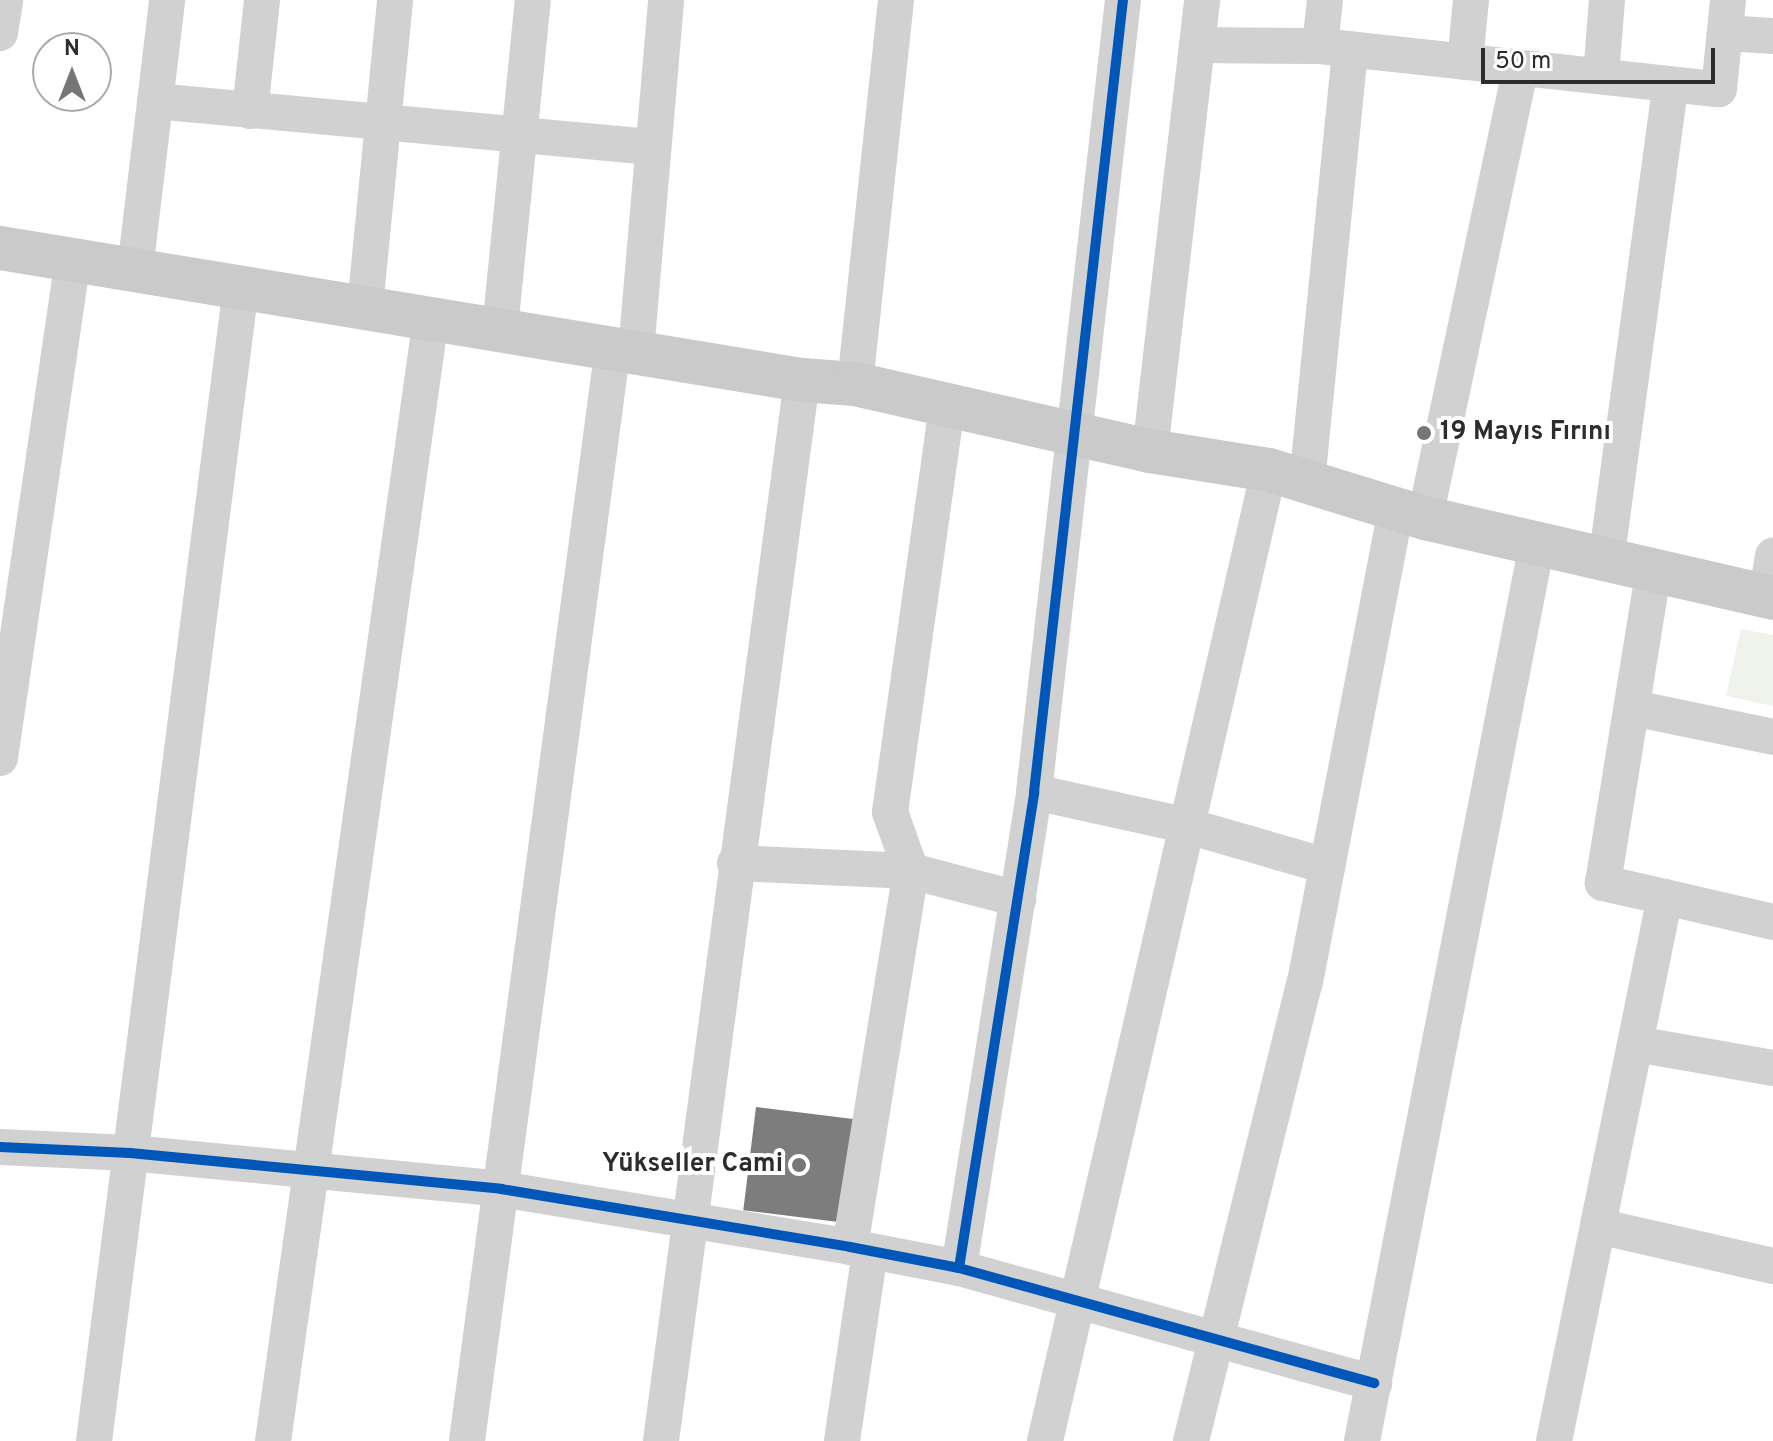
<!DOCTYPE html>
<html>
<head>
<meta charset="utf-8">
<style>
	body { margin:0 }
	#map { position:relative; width:1773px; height:1441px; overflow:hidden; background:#fff; font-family:Overpass,sans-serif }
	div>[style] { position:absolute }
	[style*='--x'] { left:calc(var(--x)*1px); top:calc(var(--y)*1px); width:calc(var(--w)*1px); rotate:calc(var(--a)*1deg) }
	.green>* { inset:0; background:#f0f3eb }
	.building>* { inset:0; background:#7d7d7d; transform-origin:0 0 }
	.street>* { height:36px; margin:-18px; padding:0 18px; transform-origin:18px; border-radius:18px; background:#d1d1d1 }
	.secondary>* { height:44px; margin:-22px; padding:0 22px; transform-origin:22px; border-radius:22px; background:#cacaca }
	.cycleway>* { height:10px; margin:-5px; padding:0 5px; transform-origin:5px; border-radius:5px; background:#0057b8 }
	.dots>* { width:22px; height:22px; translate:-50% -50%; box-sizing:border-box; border:4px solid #fff; border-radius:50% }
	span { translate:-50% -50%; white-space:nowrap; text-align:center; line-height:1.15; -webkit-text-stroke:8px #fff; paint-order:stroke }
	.poi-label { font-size:26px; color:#2c2c2c; font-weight:700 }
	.left { translate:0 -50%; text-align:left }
	.right { translate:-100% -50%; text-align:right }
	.north { position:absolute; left:32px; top:32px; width:80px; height:80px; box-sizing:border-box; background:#fff; border:2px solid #ababab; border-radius:50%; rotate:0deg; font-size:22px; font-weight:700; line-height:32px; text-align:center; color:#2c2c2c }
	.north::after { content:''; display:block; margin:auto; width:28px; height:36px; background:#767676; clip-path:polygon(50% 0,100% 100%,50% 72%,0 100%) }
	.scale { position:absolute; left:1481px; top:48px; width:234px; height:36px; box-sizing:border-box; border:4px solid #2c2c2c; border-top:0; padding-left:10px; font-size:24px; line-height:28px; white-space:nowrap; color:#2c2c2c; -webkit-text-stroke:6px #fff; paint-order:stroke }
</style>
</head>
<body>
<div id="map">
	<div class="green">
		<div style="clip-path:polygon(1741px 629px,1773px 635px,1773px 706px,1726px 696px)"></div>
	</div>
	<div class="building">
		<div style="left:756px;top:1107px;width:102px;height:104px;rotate:7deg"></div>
	</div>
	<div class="street">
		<div style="--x:0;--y:33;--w:33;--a:-81"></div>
		<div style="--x:1725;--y:33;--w:48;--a:3.6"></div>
		<div style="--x:1197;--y:45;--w:123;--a:0.5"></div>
		<div style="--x:1320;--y:46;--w:401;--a:6.2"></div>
		<div style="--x:1719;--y:89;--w:89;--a:-84.2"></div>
		<div style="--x:1320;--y:46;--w:46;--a:-83.8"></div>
		<div style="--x:1465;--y:62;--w:62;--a:-84.5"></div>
		<div style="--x:1601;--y:76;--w:76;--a:-85.5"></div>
		<div style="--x:155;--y:101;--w:498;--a:5.3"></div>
		<div style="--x:250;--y:111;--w:112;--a:-83.8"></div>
		<div style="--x:135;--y:270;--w:272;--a:-83.2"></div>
		<div style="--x:365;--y:307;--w:308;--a:-84.4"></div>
		<div style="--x:500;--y:329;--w:331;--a:-84.3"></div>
		<div style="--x:636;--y:352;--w:353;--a:-85.1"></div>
		<div style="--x:855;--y:384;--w:386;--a:-83.9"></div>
		<div style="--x:1150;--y:451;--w:454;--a:-83.4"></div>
		<div style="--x:1307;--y:482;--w:435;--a:-84.3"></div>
		<div style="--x:1425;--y:518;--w:460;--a:-78"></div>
		<div style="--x:1606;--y:562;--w:482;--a:-82.3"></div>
		<div style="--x:1766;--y:597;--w:42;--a:-80.3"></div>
		<div style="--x:1633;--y:708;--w:143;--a:11.7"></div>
		<div style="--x:0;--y:758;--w:504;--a:-81.68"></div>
		<div style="--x:1034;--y:792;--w:158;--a:12.4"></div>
		<div style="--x:1188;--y:826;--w:145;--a:16.1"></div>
		<div style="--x:735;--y:863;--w:176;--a:2.6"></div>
		<div style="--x:911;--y:871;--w:111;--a:14.7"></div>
		<div style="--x:1665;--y:897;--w:111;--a:13"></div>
		<div style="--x:1636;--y:1044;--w:139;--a:9.9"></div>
		<div style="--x:0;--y:1147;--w:130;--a:2.6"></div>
		<div style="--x:130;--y:1153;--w:373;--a:5.5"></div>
		<div style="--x:501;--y:1189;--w:354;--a:9.4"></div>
		<div style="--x:850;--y:1247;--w:111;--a:10.9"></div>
		<div style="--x:959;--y:1268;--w:431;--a:15.5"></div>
		<div style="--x:1598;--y:1226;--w:180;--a:12.9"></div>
		<div style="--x:850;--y:1247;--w:381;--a:-80.8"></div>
		<div style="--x:911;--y:871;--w:63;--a:-109.6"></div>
		<div style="--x:890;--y:812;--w:409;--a:-82"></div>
		<div style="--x:959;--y:1268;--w:482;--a:-81"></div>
		<div style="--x:1034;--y:792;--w:797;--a:-83.59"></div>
		<div style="--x:94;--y:1441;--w:1163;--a:-82.74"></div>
		<div style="--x:273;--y:1441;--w:1134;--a:-81.99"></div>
		<div style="--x:467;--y:1441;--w:1104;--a:-82.4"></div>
		<div style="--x:661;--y:1441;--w:1070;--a:-82.43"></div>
		<div style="--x:842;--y:1441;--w:191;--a:-81.6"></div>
		<div style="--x:1045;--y:1441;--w:997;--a:-77.01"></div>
		<div style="--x:1191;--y:1441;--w:473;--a:-76.1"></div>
		<div style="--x:1305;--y:982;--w:480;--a:-79.1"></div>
		<div style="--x:1362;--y:1441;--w:914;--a:-78.96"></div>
		<div style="--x:1554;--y:1441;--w:555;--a:-78.47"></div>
		<div style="--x:1665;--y:897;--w:64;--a:-167.3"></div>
		<div style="--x:1603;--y:883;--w:312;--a:-80.8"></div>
	</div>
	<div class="secondary">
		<div style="--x:0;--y:248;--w:813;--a:9.35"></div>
		<div style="--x:802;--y:380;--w:53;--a:4.3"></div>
		<div style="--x:855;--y:384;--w:303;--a:12.8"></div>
		<div style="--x:1150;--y:451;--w:121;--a:9.1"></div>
		<div style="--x:1269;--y:470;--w:163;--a:17.1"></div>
		<div style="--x:1425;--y:518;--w:357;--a:12.9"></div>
	</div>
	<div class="cycleway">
		<div style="--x:0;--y:1147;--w:130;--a:2.6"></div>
		<div style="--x:130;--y:1153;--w:373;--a:5.5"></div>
		<div style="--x:501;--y:1189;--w:354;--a:9.4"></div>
		<div style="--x:850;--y:1247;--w:111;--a:10.9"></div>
		<div style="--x:959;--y:1268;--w:431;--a:15.5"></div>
		<div style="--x:959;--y:1268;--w:482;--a:-81"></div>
		<div style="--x:1034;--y:792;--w:797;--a:-83.59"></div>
	</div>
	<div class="dots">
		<div style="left:1424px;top:433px;background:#767676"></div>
		<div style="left:799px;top:1165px;background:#767676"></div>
	</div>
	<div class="poi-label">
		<span class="left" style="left:1440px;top:433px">19 Mayıs Fırını</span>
		<span class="right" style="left:783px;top:1165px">Yükseller Cami</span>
	</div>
	<div class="north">N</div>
	<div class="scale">50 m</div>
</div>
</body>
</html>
